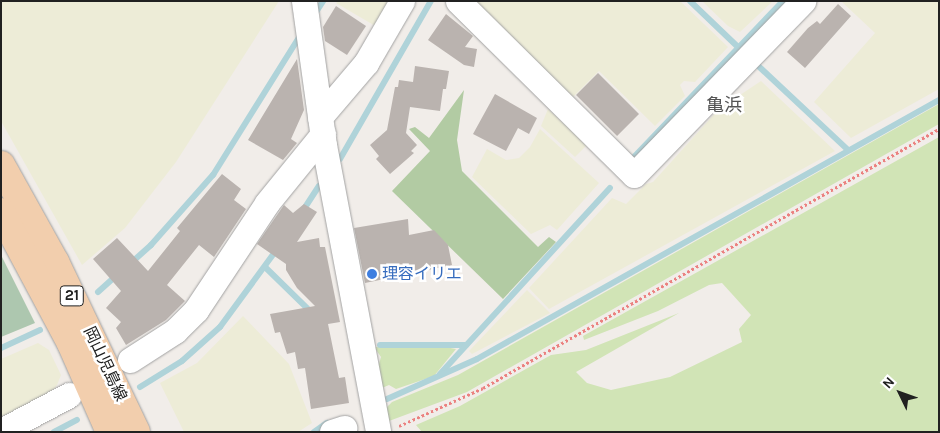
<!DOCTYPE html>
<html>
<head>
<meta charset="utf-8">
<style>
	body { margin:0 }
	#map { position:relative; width:940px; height:433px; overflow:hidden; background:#f1ede9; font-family:Karla,"Noto Sans JP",sans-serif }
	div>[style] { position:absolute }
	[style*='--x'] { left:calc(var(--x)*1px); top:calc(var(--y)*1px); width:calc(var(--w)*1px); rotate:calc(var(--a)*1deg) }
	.farmland>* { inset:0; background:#edecd7 }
	.grass>* { inset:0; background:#d1e4b6 }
	.forest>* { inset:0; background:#b2cba3 }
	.cemetery>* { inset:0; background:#adc7af }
	.stream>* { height:6px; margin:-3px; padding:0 3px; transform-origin:3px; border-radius:3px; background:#afd3d9 }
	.building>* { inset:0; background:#bab3af; transform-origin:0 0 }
	.path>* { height:3px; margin-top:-1.5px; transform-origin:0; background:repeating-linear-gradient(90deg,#eb8180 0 2.5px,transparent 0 5px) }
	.roads { filter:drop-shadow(0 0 1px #a2a2a2) drop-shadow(0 0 1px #a2a2a2) }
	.minor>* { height:25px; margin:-12.5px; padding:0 12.5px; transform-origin:12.5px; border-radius:12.5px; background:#fff }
	.major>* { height:28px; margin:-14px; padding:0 14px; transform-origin:14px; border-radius:14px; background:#f2cead }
	.dots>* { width:14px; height:14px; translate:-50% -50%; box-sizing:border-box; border:2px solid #fff; border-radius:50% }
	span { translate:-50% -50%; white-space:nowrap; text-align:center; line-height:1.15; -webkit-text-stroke:5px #fff; paint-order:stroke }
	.shield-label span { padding:1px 4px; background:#fff; border:1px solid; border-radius:4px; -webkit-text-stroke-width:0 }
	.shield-label { font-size:15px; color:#212121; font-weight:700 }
	.shop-label { font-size:16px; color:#366cbe }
	.left { translate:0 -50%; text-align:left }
	.street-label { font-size:16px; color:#212121 }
	.neighbourhood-label { font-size:18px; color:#545454 }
	.frame { position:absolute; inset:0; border:2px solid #212121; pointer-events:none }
	.north { position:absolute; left:875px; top:368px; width:50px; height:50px; -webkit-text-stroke:4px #fff; paint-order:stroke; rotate:312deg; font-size:14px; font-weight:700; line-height:20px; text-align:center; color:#212121 }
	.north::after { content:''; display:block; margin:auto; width:18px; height:22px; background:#212121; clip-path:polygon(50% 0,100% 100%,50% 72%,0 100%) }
</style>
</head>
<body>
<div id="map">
	<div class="farmland">
		<div style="clip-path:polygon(1px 1px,279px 1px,176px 162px,125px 228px,82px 265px,1px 121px)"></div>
		<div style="clip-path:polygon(338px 1px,392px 1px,377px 27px,336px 3px)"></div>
		<div style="clip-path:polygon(472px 1px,680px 1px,728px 47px,695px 82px,684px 81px,680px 85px,685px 96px,655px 126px,599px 71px,570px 100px)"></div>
		<div style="clip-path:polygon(702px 1px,773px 1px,740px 32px,728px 26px)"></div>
		<div style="clip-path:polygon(841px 1px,939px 1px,939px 89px,851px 138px,814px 102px,875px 33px)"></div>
		<div style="clip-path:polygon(761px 81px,835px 151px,549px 309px,529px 288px,612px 198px,626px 204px,646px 184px,653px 182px,719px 109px)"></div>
		<div style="clip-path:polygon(548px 109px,587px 145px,575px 157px,541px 126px)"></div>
		<div style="clip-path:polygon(540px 129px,599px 183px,557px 230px,550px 225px,531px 234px,472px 177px,487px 149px,506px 160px,519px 158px,530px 147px)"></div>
		<div style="clip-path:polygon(527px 290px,550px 313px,472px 354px,469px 351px)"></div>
		<div style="clip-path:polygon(243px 316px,289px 364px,312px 423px,298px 432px,184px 432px,160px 383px,197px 363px)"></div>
		<div style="clip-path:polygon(38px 343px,49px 350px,61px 375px,57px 385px,50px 395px,1px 417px,1px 359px)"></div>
	</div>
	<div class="grass">
		<div style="clip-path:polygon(939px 104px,939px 124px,467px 392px,389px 421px,386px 408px,392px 402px,458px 375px)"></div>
		<div style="clip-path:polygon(939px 137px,939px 432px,422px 432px,416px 425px,460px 406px,551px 355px,586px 350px,679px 313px,576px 372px,587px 383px,611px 390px,670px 377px,742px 342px,739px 329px,751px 315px,722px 283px,709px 285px,658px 311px,584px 340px,583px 336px)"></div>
		<div style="clip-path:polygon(374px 347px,445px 347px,456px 349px,434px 376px,396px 389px,389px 385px,382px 388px,378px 367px,381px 357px)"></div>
	</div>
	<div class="forest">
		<div style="clip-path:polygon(464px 90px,457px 140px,462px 171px,538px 247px,549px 237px,556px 242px,503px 299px,392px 191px,430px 151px,409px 129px,415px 127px,429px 138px)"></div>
	</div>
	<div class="cemetery">
		<div style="clip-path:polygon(1px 255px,35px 323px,1px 337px)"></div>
	</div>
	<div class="stream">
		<div style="--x:690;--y:1;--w:69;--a:43.8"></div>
		<div style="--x:314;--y:15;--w:17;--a:-57"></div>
		<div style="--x:753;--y:61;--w:130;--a:43.1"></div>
		<div style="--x:340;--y:159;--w:182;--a:-60.1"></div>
		<div style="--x:632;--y:159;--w:219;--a:-46.3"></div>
		<div style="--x:302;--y:212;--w:31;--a:-57"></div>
		<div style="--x:131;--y:263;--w:27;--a:-42"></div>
		<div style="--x:151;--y:245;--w:94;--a:-48.5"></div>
		<div style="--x:213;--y:175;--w:166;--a:-58"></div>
		<div style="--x:265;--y:267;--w:66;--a:44.4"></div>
		<div style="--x:98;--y:292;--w:25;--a:-42"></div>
		<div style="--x:380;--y:345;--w:86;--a:0"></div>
		<div style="--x:1;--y:348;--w:43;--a:-24.8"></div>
		<div style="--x:440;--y:374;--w:252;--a:-47.6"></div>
		<div style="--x:140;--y:387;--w:49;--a:-31.8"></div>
		<div style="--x:182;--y:361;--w:51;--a:-41.8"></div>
		<div style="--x:220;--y:327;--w:97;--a:-53.8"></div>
		<div style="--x:387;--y:399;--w:98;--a:-24"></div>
		<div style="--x:477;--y:359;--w:530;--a:-29.28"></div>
		<div style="--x:54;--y:432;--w:26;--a:-28"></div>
		<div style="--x:314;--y:432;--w:16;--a:-35"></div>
	</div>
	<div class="building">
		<div style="clip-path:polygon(838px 4px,851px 16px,805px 68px,787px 52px,808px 28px,817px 21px,820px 24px)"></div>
		<div style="clip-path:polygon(336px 6px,366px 26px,347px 55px,325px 41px,323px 27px)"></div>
		<div style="clip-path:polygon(446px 14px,473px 36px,465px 47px,477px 49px,474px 67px,464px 65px,428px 40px)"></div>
		<div style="clip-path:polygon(297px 59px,304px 110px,291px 139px,297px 143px,283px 160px,248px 140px)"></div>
		<div style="clip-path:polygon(415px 66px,449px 71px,446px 89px,443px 89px,440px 111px,410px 107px,406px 133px,417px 145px,411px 151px,414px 153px,390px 174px,376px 159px,379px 156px,370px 145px,387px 130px,395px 87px,398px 87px,399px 80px,413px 82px)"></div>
		<div style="left:598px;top:73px;width:58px;height:31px;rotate:45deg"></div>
		<div style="clip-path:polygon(495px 94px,537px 118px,529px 134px,518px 128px,506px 151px,473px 134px)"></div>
		<div style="clip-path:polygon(222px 174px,241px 189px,234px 200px,246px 209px,214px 257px,199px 245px,167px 285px,185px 301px,166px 320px,126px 345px,116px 328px,121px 322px,106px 308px,121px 291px,93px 259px,117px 238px,148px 271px,180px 231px,177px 228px)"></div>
		<div style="clip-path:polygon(304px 204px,317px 212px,297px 242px,319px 238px,320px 247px,325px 247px,340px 322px,328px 324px,339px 378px,345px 377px,349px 403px,311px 409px,305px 368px,298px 369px,295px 352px,287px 354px,280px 332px,275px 333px,270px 314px,315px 306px,297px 288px,286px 270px,286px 264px,257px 244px,284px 205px,293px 213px)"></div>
		<div style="clip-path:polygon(408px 219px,409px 235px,434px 230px,448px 245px,452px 265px,365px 283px,354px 228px)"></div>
	</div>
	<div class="path">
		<div style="--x:399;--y:426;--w:92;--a:-24.3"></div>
		<div style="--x:483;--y:388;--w:524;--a:-29.6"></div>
	</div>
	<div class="roads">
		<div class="minor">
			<div style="--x:304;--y:1;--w:145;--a:82.1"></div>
			<div style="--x:324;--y:145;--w:292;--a:79.3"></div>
			<div style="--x:458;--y:1;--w:247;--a:44.7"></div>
			<div style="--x:634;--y:175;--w:243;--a:-45.8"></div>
			<div style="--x:320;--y:117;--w:71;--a:-49.6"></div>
			<div style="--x:366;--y:63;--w:72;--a:-59.9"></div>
			<div style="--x:130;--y:360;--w:54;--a:-32.8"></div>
			<div style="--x:175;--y:331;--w:30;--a:-45"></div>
			<div style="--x:196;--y:310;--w:128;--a:-56.4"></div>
			<div style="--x:267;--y:203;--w:89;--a:-50.9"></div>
			<div style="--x:1;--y:431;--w:77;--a:-27.9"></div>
			<div style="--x:332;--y:432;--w:13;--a:-18"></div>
		</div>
		<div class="major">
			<div style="--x:1;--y:165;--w:111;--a:60.9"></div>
			<div style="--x:55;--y:262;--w:188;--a:64.5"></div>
			<div style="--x:1;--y:212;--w:149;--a:61.9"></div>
			<div style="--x:71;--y:343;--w:97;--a:66.3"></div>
		</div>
	</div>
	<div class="dots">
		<div style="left:372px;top:274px;background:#3f7fe0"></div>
	</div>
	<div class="shield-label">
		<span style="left:72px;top:296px">21</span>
	</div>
	<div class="shop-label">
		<span class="left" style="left:382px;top:274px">理容イリエ</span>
	</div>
	<div class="street-label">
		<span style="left:105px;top:364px;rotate:65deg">岡山児島線</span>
	</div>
	<div class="neighbourhood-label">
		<span style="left:724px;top:105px">亀浜</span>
	</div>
	<div class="frame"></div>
	<div class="north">N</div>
</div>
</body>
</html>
